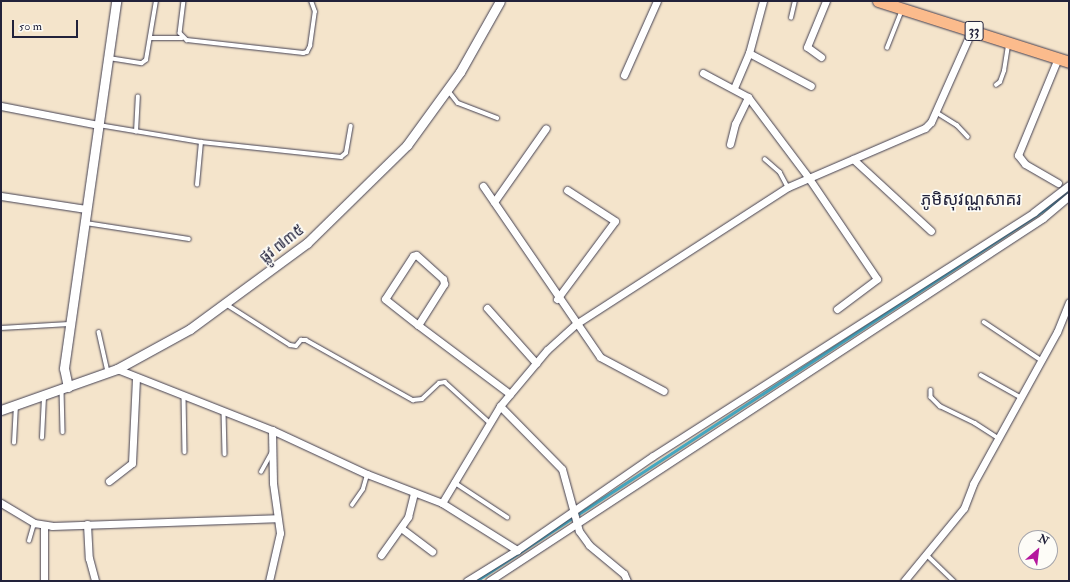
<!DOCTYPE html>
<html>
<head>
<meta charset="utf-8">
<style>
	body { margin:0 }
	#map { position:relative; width:1070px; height:582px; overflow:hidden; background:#f4e4cb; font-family:"IM FELL Double Pica","Noto Sans Khmer",serif }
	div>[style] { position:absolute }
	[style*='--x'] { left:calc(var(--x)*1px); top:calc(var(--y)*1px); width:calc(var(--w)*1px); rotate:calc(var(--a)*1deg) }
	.stream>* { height:2.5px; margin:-1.25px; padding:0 1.25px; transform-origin:1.25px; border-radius:1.25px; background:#44abc4 }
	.roads { filter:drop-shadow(0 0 1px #423f51) drop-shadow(0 0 1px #423f51) }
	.service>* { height:3.5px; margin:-1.75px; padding:0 1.75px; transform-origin:1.75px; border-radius:1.75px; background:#fff }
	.minor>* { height:7px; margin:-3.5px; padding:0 3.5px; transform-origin:3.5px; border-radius:3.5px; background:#fff }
	.tertiary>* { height:9px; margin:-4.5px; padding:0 4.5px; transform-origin:4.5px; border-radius:4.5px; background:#fff }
	.primary>* { height:11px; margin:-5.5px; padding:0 5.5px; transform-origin:5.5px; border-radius:5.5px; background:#fbbb8c }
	span { translate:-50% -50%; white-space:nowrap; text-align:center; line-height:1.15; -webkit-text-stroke:3.5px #fdfcf7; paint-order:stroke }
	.shield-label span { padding:1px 3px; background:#fdfcf7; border:1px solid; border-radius:3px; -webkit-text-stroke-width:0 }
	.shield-label { font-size:14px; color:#22223b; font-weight:700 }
	.street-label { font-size:15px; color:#22223b }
	.quarter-label { font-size:17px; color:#22223b }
	.frame { position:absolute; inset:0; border:2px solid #22223b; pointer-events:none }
	.north { position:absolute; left:1018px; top:530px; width:40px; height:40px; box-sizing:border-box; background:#fdfcf7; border:1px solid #a5a5ac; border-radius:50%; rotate:28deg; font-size:11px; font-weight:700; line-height:16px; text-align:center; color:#22223b }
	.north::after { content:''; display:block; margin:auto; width:14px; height:18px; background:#b5179e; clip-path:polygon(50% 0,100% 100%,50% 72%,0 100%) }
	.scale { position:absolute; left:12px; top:20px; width:66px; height:18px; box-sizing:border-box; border:2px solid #22223b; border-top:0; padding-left:5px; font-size:12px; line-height:14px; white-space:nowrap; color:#22223b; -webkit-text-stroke:3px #fdfcf7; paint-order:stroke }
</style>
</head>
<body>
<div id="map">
	<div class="stream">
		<div style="--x:476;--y:581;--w:689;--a:-33.16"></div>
		<div style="--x:1053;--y:204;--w:21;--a:-41"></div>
	</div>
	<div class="roads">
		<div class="service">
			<div style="--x:184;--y:1;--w:32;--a:97"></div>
			<div style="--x:180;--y:33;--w:10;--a:45"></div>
			<div style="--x:187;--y:40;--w:117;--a:6.4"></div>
			<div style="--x:303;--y:53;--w:4;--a:-14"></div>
			<div style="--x:307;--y:52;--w:7;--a:-63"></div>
			<div style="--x:310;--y:46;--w:34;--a:-82"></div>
			<div style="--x:315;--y:12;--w:12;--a:-110"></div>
			<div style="--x:791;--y:18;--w:17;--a:-77"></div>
			<div style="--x:151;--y:38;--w:31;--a:0"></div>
			<div style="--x:887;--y:48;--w:41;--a:-68.5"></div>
			<div style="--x:109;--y:58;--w:33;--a:9"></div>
			<div style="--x:142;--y:63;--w:5;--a:-37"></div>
			<div style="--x:146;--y:60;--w:60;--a:-80.4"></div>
			<div style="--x:996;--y:85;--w:5;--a:-37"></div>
			<div style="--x:1000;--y:82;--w:12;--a:-70"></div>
			<div style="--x:1004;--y:71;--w:26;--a:-81"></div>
			<div style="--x:448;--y:90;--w:16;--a:52"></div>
			<div style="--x:458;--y:103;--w:42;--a:21"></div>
			<div style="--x:936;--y:112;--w:25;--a:32"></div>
			<div style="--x:957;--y:125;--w:16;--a:47"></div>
			<div style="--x:99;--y:125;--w:103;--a:9.5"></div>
			<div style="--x:201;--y:142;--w:141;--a:6.1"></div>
			<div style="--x:341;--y:157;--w:6;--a:-39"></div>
			<div style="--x:346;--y:153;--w:27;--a:-80"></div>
			<div style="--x:136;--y:132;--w:35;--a:-87"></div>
			<div style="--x:765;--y:159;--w:20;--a:41"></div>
			<div style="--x:780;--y:172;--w:17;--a:62"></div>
			<div style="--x:197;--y:185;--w:43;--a:-84.7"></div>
			<div style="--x:86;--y:223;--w:104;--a:8.8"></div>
			<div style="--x:226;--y:304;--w:76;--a:32.6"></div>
			<div style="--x:290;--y:345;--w:6;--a:9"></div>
			<div style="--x:296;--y:346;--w:8;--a:-50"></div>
			<div style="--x:301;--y:340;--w:5;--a:0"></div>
			<div style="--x:306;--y:340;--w:123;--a:29.3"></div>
			<div style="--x:413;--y:400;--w:9;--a:-6"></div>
			<div style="--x:422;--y:399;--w:23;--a:-43"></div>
			<div style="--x:439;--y:383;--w:6;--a:-9"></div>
			<div style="--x:445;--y:382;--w:59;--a:42.3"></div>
			<div style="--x:984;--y:322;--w:69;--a:33.7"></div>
			<div style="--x:1;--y:328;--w:68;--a:-3.4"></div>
			<div style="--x:99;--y:332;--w:41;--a:77.3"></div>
			<div style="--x:981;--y:375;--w:45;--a:29.4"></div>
			<div style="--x:62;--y:390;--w:42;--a:88.6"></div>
			<div style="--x:931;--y:390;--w:7;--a:90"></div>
			<div style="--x:931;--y:397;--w:13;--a:45"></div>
			<div style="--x:940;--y:406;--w:39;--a:26"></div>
			<div style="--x:975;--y:423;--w:27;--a:33"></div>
			<div style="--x:184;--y:396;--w:56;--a:89"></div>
			<div style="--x:224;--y:412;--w:42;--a:88.6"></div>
			<div style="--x:42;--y:438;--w:41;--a:-87.2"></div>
			<div style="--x:14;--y:443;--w:37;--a:-87"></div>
			<div style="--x:261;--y:472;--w:23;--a:-61"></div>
			<div style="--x:454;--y:482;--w:64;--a:33.4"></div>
			<div style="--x:352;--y:505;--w:19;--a:-55"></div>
			<div style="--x:363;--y:489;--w:15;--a:-74"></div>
			<div style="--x:29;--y:541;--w:19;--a:-74"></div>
			<div style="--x:926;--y:554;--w:39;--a:44"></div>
		</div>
		<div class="minor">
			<div style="--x:749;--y:53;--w:70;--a:28"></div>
			<div style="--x:821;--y:57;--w:17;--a:-144"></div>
			<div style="--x:807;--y:47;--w:50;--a:-67.6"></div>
			<div style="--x:1058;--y:58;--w:105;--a:112.4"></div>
			<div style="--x:1018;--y:155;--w:11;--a:52"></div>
			<div style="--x:1025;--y:164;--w:38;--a:30"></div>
			<div style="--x:703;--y:73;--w:51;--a:28.1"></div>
			<div style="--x:748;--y:97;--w:100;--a:53.1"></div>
			<div style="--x:808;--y:177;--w:123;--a:55.9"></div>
			<div style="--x:877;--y:279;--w:50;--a:143.1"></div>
			<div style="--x:624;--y:75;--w:81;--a:-66"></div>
			<div style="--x:734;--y:88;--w:38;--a:-67"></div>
			<div style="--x:749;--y:53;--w:54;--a:-74.9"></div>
			<div style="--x:1;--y:106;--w:100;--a:11"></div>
			<div style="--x:730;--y:144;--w:21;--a:-76"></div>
			<div style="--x:735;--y:124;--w:30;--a:-64"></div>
			<div style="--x:853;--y:159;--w:106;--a:42.7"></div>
			<div style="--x:483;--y:186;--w:207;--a:55.6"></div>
			<div style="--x:600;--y:357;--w:72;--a:28"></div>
			<div style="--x:1;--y:196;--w:86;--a:8.7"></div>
			<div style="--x:494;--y:202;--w:90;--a:-54.9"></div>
			<div style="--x:557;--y:299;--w:97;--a:-53.4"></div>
			<div style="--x:615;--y:221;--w:57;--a:-147.1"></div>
			<div style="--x:487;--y:308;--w:74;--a:48.3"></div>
			<div style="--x:418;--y:325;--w:49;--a:-57.6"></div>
			<div style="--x:444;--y:284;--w:5;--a:-101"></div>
			<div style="--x:443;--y:279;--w:36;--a:-138"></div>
			<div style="--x:416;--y:255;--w:3;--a:162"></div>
			<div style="--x:413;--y:256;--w:51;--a:123.1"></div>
			<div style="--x:385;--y:299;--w:42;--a:38.2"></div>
			<div style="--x:418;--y:325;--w:115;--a:36.9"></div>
			<div style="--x:117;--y:369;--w:167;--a:21.5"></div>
			<div style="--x:272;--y:430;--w:105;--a:24.9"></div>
			<div style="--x:367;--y:474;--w:80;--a:21.1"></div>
			<div style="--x:442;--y:503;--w:113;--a:-59.1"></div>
			<div style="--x:500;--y:406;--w:73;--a:-50"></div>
			<div style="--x:547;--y:350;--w:39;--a:-42"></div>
			<div style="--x:576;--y:324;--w:252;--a:-32.9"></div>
			<div style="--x:788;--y:187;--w:149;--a:-23.3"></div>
			<div style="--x:925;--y:128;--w:8;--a:-45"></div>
			<div style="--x:931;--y:122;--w:101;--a:-66"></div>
			<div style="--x:500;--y:406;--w:88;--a:45.5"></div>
			<div style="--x:562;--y:469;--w:64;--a:74.7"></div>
			<div style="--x:579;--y:531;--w:17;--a:54"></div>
			<div style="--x:589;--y:545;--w:45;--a:39.6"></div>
			<div style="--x:624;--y:574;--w:8;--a:67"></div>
			<div style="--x:109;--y:481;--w:29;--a:-38"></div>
			<div style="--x:132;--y:463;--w:86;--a:-87.3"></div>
			<div style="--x:1;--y:503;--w:39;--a:31"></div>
			<div style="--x:34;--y:523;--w:18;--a:9"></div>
			<div style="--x:52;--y:526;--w:224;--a:-2"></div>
			<div style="--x:442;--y:503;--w:89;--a:32.1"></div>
			<div style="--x:517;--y:550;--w:59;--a:148.2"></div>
			<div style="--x:87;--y:524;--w:34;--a:87"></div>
			<div style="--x:89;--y:558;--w:24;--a:75"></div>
			<div style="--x:401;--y:528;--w:39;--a:37"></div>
			<div style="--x:517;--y:550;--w:165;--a:-34.7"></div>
			<div style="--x:653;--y:456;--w:452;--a:-32.6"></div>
			<div style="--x:1034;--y:212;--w:44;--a:-37.6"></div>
			<div style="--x:381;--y:555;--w:47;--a:-54.6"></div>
			<div style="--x:408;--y:517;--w:25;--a:-76"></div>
			<div style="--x:44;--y:581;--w:56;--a:-90"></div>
			<div style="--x:269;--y:581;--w:49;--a:-77.1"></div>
			<div style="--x:280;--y:533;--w:50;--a:-98"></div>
			<div style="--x:273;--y:483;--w:53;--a:-91.1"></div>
			<div style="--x:489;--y:581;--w:662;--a:-33.23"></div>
			<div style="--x:1043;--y:218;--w:34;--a:-40"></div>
			<div style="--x:904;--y:581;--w:94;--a:-50.6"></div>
			<div style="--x:964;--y:508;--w:26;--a:-69"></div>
			<div style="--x:973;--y:484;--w:174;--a:-61.1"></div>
			<div style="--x:1057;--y:332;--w:32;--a:-68"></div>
		</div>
		<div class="tertiary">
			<div style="--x:68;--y:387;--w:19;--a:-102"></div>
			<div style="--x:64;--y:368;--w:371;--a:-81.9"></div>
			<div style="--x:1;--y:410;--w:123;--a:-19.5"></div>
			<div style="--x:117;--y:369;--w:83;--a:-28.7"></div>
			<div style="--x:190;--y:329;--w:145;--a:-36.3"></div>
			<div style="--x:307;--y:243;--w:140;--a:-44.4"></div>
			<div style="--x:407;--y:145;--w:90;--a:-54"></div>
			<div style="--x:460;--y:72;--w:81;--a:-60.6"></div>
		</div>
		<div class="primary">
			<div style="--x:878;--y:1;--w:201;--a:17.7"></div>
		</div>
	</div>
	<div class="shield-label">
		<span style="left:974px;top:31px">33</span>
	</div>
	<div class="street-label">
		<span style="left:282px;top:244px;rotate:-38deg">ផ្លូវ ៧៣៥</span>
	</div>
	<div class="quarter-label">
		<span style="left:971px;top:200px">ភូមិសុវណ្ណសាគរ</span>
	</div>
	<div class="frame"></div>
	<div class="north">N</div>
	<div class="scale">50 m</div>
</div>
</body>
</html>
